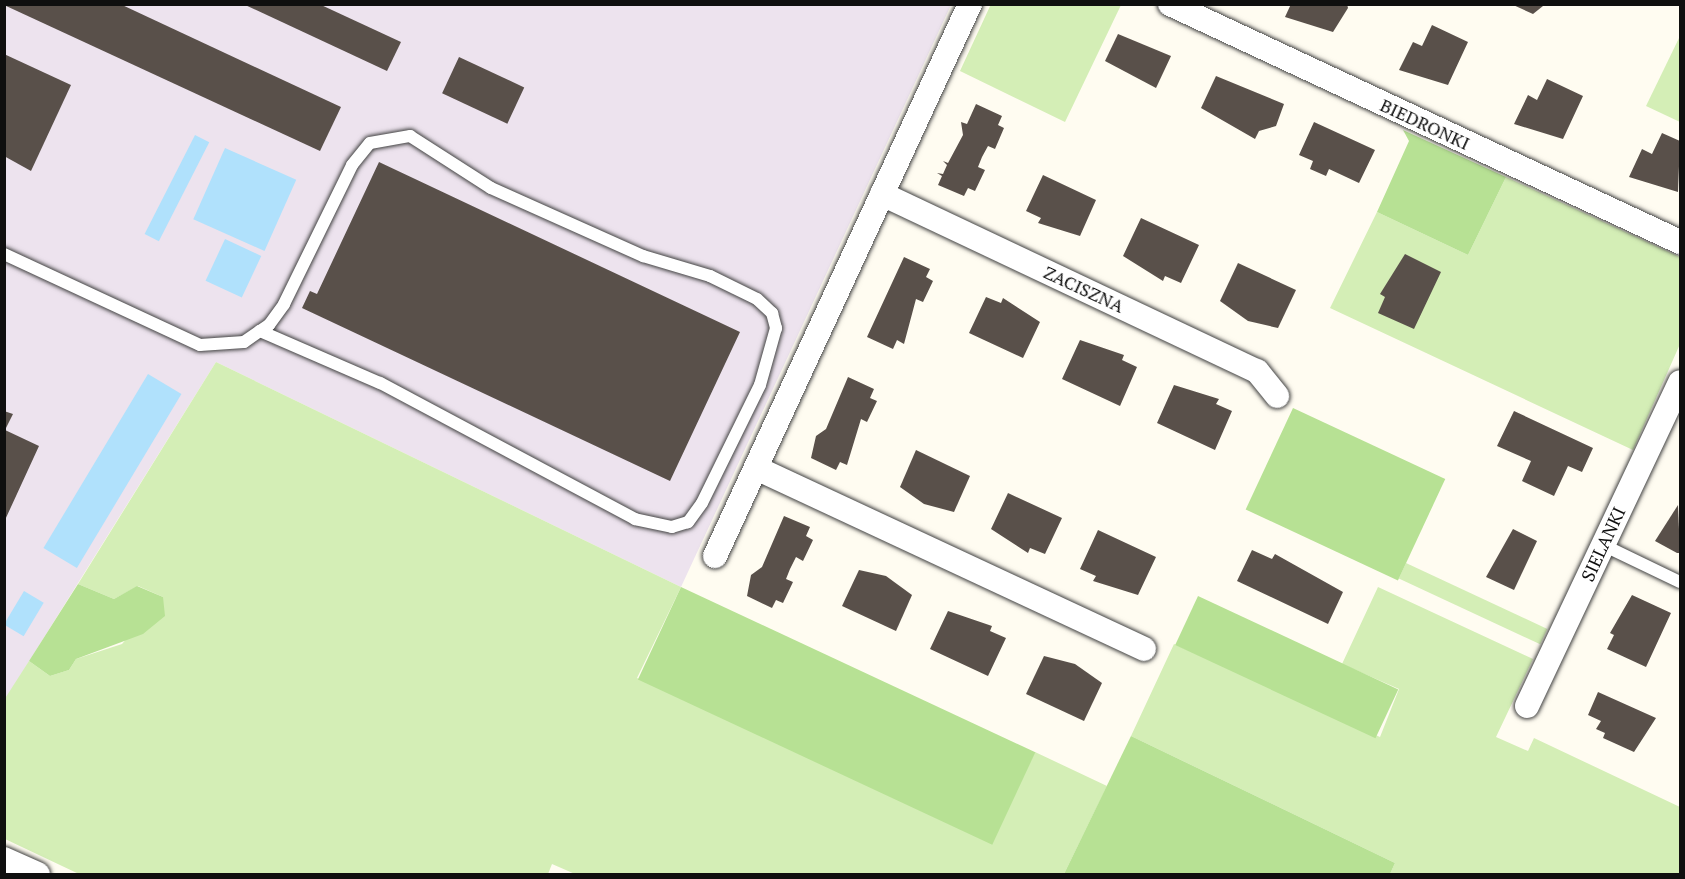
<!DOCTYPE html>
<html>
<head>
<meta charset="utf-8">
<style>
	body { margin:0 }
	#map { position:relative; width:1685px; height:879px; overflow:hidden; background:#fffcf1; font-family:"PT Serif",serif }
	div>[style] { position:absolute }
	[style*='--x'] { left:calc(var(--x)*1px); top:calc(var(--y)*1px); width:calc(var(--w)*1px); rotate:calc(var(--a)*1deg) }
	.industrial>* { inset:0; background:#ede3ee }
	.green>* { inset:0; background:#d4eeb6; transform-origin:0 0 }
	.forest>* { inset:0; background:#b7e194; transform-origin:0 0 }
	.water>* { inset:0; background:#b0e1fc; transform-origin:0 0 }
	.building>* { inset:0; background:#59504a; transform-origin:0 0 }
	.roads { filter:drop-shadow(0 0 2px #424242) drop-shadow(0 0 2px #424242) }
	.service>* { height:12px; margin:-6px; padding:0 6px; transform-origin:6px; border-radius:6px; background:#fff }
	.minor>* { height:24px; margin:-12px; padding:0 12px; transform-origin:12px; border-radius:12px; background:#fff }
	span { translate:-50% -50%; white-space:nowrap; text-align:center; line-height:1.15; -webkit-text-stroke:6px #fff; paint-order:stroke }
	.street-label { font-size:18px; color:#0f0f0f }
	.frame { position:absolute; inset:0; border:6px solid #0f0f0f; pointer-events:none }
</style>
</head>
<body>
<div id="map">
	<div class="industrial">
		<div style="clip-path:polygon(5px 5px,951px 5px,681px 587px,216px 362px,5px 700px)"></div>
	</div>
	<div class="green">
		<div style="clip-path:polygon(991px 4px,1121px 5px,1065px 122px,960px 71px)"></div>
		<div style="clip-path:polygon(1680px 36px,1680px 122px,1646px 106px)"></div>
		<div style="clip-path:polygon(1506px 177px,1680px 257px,1680px 344px,1633px 450px,1330px 308px,1377px 212px,1468px 255px)"></div>
		<div style="clip-path:polygon(216px 362px,681px 587px,637px 678px,992px 841px,1035px 752px,1107px 786px,1064px 874px,575px 874px,552px 864px,548px 874px,79px 874px,5px 839px,4px 700px,29px 661px,50px 676px,69px 670px,76px 659px,122px 644px,163px 597px,138px 586px,114px 599px,78px 584px)"></div>
		<div style="left:1406px;top:563px;width:156px;height:17px;rotate:25deg"></div>
		<div style="clip-path:polygon(1378px 587px,1533px 659px,1496px 737px,1528px 751px,1534px 738px,1680px 807px,1680px 874px,1390px 874px,1395px 863px,1131px 736px,1174px 644px,1380px 737px,1399px 689px,1342px 664px)"></div>
	</div>
	<div class="forest">
		<div style="clip-path:polygon(1403px 130px,1506px 177px,1468px 255px,1377px 212px,1409px 141px)"></div>
		<div style="left:1293px;top:408px;width:168px;height:112px;rotate:25deg"></div>
		<div style="clip-path:polygon(78px 584px,114px 599px,137px 586px,163px 597px,165px 616px,143px 634px,76px 659px,69px 670px,50px 676px,29px 661px)"></div>
		<div style="left:681px;top:587px;width:391px;height:102px;rotate:25deg"></div>
		<div style="left:1198px;top:596px;width:221px;height:54px;rotate:25deg"></div>
		<div style="clip-path:polygon(1131px 736px,1395px 863px,1390px 874px,1064px 874px)"></div>
	</div>
	<div class="water">
		<div style="left:195px;top:135px;width:16px;height:111px;rotate:27deg"></div>
		<div style="left:225px;top:148px;width:78px;height:78px;rotate:24deg"></div>
		<div style="left:225px;top:239px;width:40px;height:46px;rotate:25deg"></div>
		<div style="left:148px;top:374px;width:39px;height:203px;rotate:31deg"></div>
		<div style="left:24px;top:591px;width:23px;height:39px;rotate:31deg"></div>
	</div>
	<div class="building">
		<div style="clip-path:polygon(120px 4px,341px 107px,320px 151px,4px 5px)"></div>
		<div style="clip-path:polygon(243px 4px,319px 4px,401px 42px,387px 71px)"></div>
		<div style="clip-path:polygon(1291px 4px,1347px 4px,1348px 8px,1333px 32px,1285px 17px)"></div>
		<div style="clip-path:polygon(1511px 4px,1542px 4px,1543px 6px,1533px 14px)"></div>
		<div style="clip-path:polygon(1432px 25px,1468px 42px,1448px 85px,1399px 70px,1413px 42px,1422px 46px)"></div>
		<div style="clip-path:polygon(1118px 34px,1171px 56px,1156px 88px,1105px 61px)"></div>
		<div style="clip-path:polygon(4px 54px,71px 85px,31px 171px,4px 156px)"></div>
		<div style="left:459px;top:57px;width:72px;height:40px;rotate:25deg"></div>
		<div style="clip-path:polygon(1216px 76px,1284px 104px,1276px 126px,1259px 131px,1255px 139px,1201px 108px)"></div>
		<div style="clip-path:polygon(1547px 79px,1583px 96px,1563px 139px,1514px 124px,1528px 95px,1537px 100px)"></div>
		<div style="clip-path:polygon(976px 104px,1002px 116px,998px 125px,1004px 128px,995px 149px,988px 146px,982px 157px,978px 167px,985px 170px,975px 191px,968px 188px,964px 196px,938px 185px,942px 176px,937px 173px,943px 174px,947px 165px,943px 161px,948px 163px,963px 135px,961px 122px,967px 124px)"></div>
		<div style="clip-path:polygon(1314px 122px,1375px 150px,1359px 183px,1329px 169px,1326px 176px,1310px 169px,1313px 161px,1299px 155px)"></div>
		<div style="clip-path:polygon(1662px 133px,1680px 141px,1678px 192px,1629px 177px,1642px 149px,1652px 154px)"></div>
		<div style="clip-path:polygon(379px 162px,740px 332px,670px 481px,302px 308px,310px 291px,317px 294px)"></div>
		<div style="clip-path:polygon(1043px 175px,1096px 200px,1080px 236px,1038px 223px,1041px 218px,1026px 211px)"></div>
		<div style="clip-path:polygon(1141px 218px,1199px 245px,1181px 283px,1165px 276px,1163px 281px,1123px 256px)"></div>
		<div style="clip-path:polygon(1405px 254px,1441px 272px,1414px 329px,1378px 313px,1385px 297px,1380px 294px)"></div>
		<div style="clip-path:polygon(904px 257px,930px 269px,926px 277px,933px 281px,923px 302px,916px 299px,904px 344px,897px 340px,893px 349px,867px 337px)"></div>
		<div style="clip-path:polygon(1238px 263px,1296px 290px,1278px 328px,1248px 321px,1220px 301px)"></div>
		<div style="clip-path:polygon(986px 297px,1001px 303px,1003px 298px,1040px 322px,1023px 358px,969px 333px)"></div>
		<div style="clip-path:polygon(1080px 340px,1124px 355px,1122px 360px,1137px 367px,1120px 406px,1062px 379px)"></div>
		<div style="clip-path:polygon(848px 377px,874px 389px,870px 398px,877px 401px,867px 422px,861px 419px,847px 465px,840px 462px,836px 470px,811px 458px,816px 436px,826px 429px)"></div>
		<div style="clip-path:polygon(1174px 385px,1219px 399px,1216px 404px,1232px 411px,1215px 450px,1157px 423px)"></div>
		<div style="clip-path:polygon(4px 411px,13px 414px,5px 430px,39px 446px,5px 520px)"></div>
		<div style="clip-path:polygon(1514px 411px,1593px 448px,1582px 472px,1568px 466px,1554px 496px,1522px 481px,1531px 461px,1497px 446px)"></div>
		<div style="clip-path:polygon(916px 450px,970px 476px,954px 512px,924px 504px,900px 487px)"></div>
		<div style="clip-path:polygon(1008px 493px,1062px 518px,1045px 554px,1030px 548px,1028px 553px,991px 529px)"></div>
		<div style="clip-path:polygon(1678px 505px,1680px 553px,1677px 553px,1655px 541px)"></div>
		<div style="clip-path:polygon(784px 516px,810px 527px,806px 536px,813px 540px,803px 561px,796px 557px,790px 569px,786px 579px,793px 582px,783px 603px,776px 600px,772px 608px,747px 596px,751px 575px,762px 567px)"></div>
		<div style="clip-path:polygon(1513px 529px,1537px 541px,1514px 590px,1486px 577px)"></div>
		<div style="clip-path:polygon(1098px 530px,1156px 557px,1138px 595px,1093px 581px,1096px 576px,1080px 569px)"></div>
		<div style="clip-path:polygon(1252px 550px,1272px 559px,1275px 554px,1343px 592px,1328px 624px,1237px 581px)"></div>
		<div style="clip-path:polygon(859px 570px,886px 576px,912px 595px,896px 631px,842px 606px)"></div>
		<div style="clip-path:polygon(1632px 595px,1671px 613px,1646px 667px,1607px 649px,1614px 635px,1610px 633px)"></div>
		<div style="clip-path:polygon(948px 611px,992px 626px,990px 631px,1006px 638px,988px 676px,930px 649px)"></div>
		<div style="clip-path:polygon(1044px 656px,1075px 664px,1102px 683px,1084px 721px,1026px 694px)"></div>
		<div style="clip-path:polygon(1598px 692px,1656px 718px,1634px 752px,1603px 738px,1605px 733px,1596px 729px,1601px 721px,1588px 715px)"></div>
	</div>
	<div class="roads">
		<div class="service">
			<div style="--x:4;--y:254;--w:216;--a:24.9"></div>
			<div style="--x:200;--y:345;--w:44;--a:-3.9"></div>
			<div style="--x:244;--y:342;--w:19;--a:-35"></div>
			<div style="--x:260;--y:331;--w:11;--a:-34"></div>
			<div style="--x:269;--y:325;--w:26;--a:-54"></div>
			<div style="--x:284;--y:304;--w:155;--a:-63.9"></div>
			<div style="--x:352;--y:165;--w:28;--a:-51"></div>
			<div style="--x:370;--y:143;--w:41;--a:-9.9"></div>
			<div style="--x:410;--y:136;--w:96;--a:32.7"></div>
			<div style="--x:491;--y:188;--w:167;--a:24.1"></div>
			<div style="--x:643;--y:256;--w:70;--a:16.6"></div>
			<div style="--x:710;--y:276;--w:52;--a:26.1"></div>
			<div style="--x:757;--y:299;--w:21;--a:43"></div>
			<div style="--x:772;--y:313;--w:16;--a:75"></div>
			<div style="--x:776;--y:328;--w:59;--a:105.7"></div>
			<div style="--x:760;--y:385;--w:131;--a:116.2"></div>
			<div style="--x:702;--y:503;--w:24;--a:126"></div>
			<div style="--x:688;--y:522;--w:17;--a:163"></div>
			<div style="--x:672;--y:527;--w:38;--a:-168"></div>
			<div style="--x:635;--y:519;--w:289;--a:-151.9"></div>
			<div style="--x:380;--y:383;--w:131;--a:-156.6"></div>
			<div style="--x:1603;--y:545;--w:85;--a:25.7"></div>
		</div>
		<div class="minor">
			<div style="--x:1170;--y:4;--w:563;--a:25.02"></div>
			<div style="--x:882;--y:194;--w:415;--a:25.3"></div>
			<div style="--x:1257;--y:371;--w:32;--a:51"></div>
			<div style="--x:756;--y:468;--w:428;--a:25"></div>
			<div style="--x:715;--y:556;--w:608;--a:-65.21"></div>
			<div style="--x:1527;--y:706;--w:358;--a:-64.7"></div>
			<div style="--x:4;--y:859;--w:37;--a:24"></div>
		</div>
	</div>
	<div class="street-label">
		<span style="left:1425px;top:124px;rotate:25deg">BIEDRONKI</span>
		<span style="left:1084px;top:289px;rotate:25deg">ZACISZNA</span>
		<span style="left:1603px;top:544px;rotate:-65deg">SIELANKI</span>
	</div>
	<div class="frame"></div>
</div>
</body>
</html>
